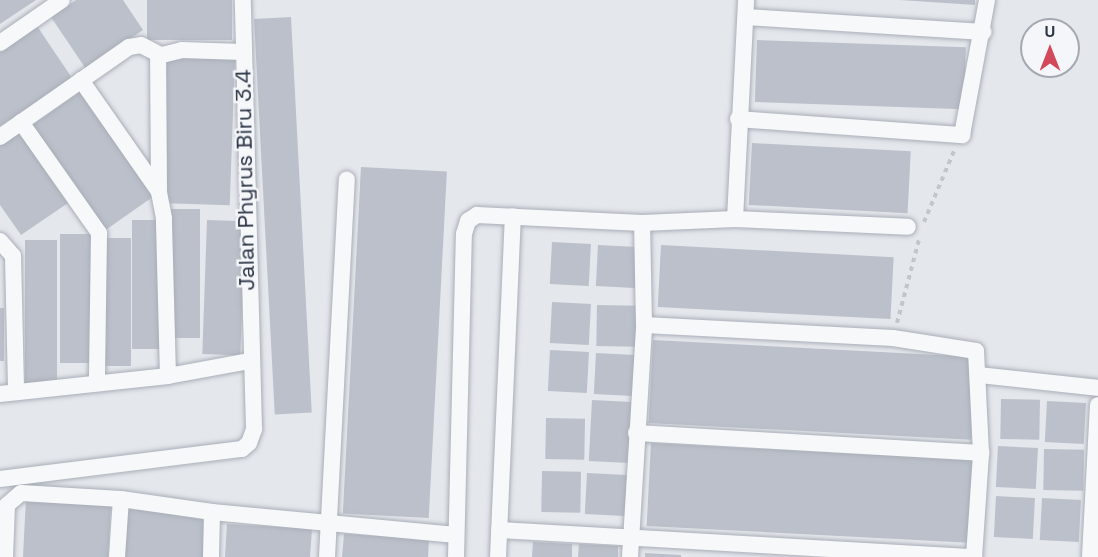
<!DOCTYPE html>
<html>
<head>
<meta charset="utf-8">
<style>
	body { margin:0 }
	#map { position:relative; width:1098px; height:557px; overflow:hidden; background:#e4e7ec; font-family:"Space Grotesk",sans-serif }
	div>[style] { position:absolute }
	[style*='--x'] { left:calc(var(--x)*1px); top:calc(var(--y)*1px); width:calc(var(--w)*1px); rotate:calc(var(--a)*1deg) }
	.building>* { inset:0; background:#bbc0ca; transform-origin:0 0 }
	.path>* { height:4px; margin-top:-2px; transform-origin:0; background:repeating-linear-gradient(90deg,#c2c5cb 0 4.5px,transparent 0 9px) }
	.roads { filter:drop-shadow(0 0 2px #a9aeb7) drop-shadow(0 0 2px #a9aeb7) }
	.street>* { height:16px; margin:-8px; padding:0 8px; transform-origin:8px; border-radius:8px; background:#f7f8fa }
	span { translate:-50% -50%; white-space:nowrap; text-align:center; line-height:1.15; -webkit-text-stroke:5px #f4f6f9; paint-order:stroke }
	.street-label { font-size:22px; color:#2b3445 }
	.north { position:absolute; left:1020px; top:18px; width:60px; height:60px; box-sizing:border-box; background:#f4f6f9; border:2px solid #a4a8b1; border-radius:50%; rotate:0deg; font-size:16px; font-weight:700; line-height:24px; text-align:center; color:#2b3445 }
	.north::after { content:''; display:block; margin:auto; width:21px; height:27px; background:#d1495b; clip-path:polygon(50% 0,100% 100%,50% 72%,0 100%) }
</style>
</head>
<body>
<div id="map">
	<div class="building">
		<div style="clip-path:polygon(0 0,36px 0,0 24px)"></div>
		<div style="clip-path:polygon(76px 0,123px 0,143px 30px,86px 69px,51px 17px)"></div>
		<div style="left:147px;top:0;width:85px;height:40px"></div>
		<div style="clip-path:polygon(900px 0,975px 0,975px 5px)"></div>
		<div style="left:291px;top:17px;width:396px;height:37px;rotate:87deg"></div>
		<div style="clip-path:polygon(37px 26px,72px 78px,0 126px,0 51px)"></div>
		<div style="left:757px;top:40px;width:209px;height:62px;rotate:2deg"></div>
		<div style="left:165px;top:53px;width:70px;height:150px;rotate:2deg"></div>
		<div style="left:81px;top:91px;width:128px;height:60px;rotate:55deg"></div>
		<div style="clip-path:polygon(21px 129px,71px 201px,21px 235px,0 205px,0 143px)"></div>
		<div style="left:752px;top:143px;width:159px;height:62px;rotate:3deg"></div>
		<div style="left:361px;top:167px;width:86px;height:347px;rotate:3deg"></div>
		<div style="left:168px;top:209px;width:32px;height:129px"></div>
		<div style="left:132px;top:220px;width:31px;height:129px"></div>
		<div style="left:207px;top:220px;width:38px;height:134px;rotate:2deg"></div>
		<div style="left:60px;top:234px;width:32px;height:129px"></div>
		<div style="left:99px;top:238px;width:32px;height:128px"></div>
		<div style="left:25px;top:240px;width:32px;height:145px"></div>
		<div style="left:552px;top:242px;width:39px;height:42px;rotate:3deg"></div>
		<div style="left:598px;top:245px;width:39px;height:41px;rotate:3deg"></div>
		<div style="left:661px;top:245px;width:233px;height:62px;rotate:3deg"></div>
		<div style="left:552px;top:302px;width:39px;height:41px;rotate:3deg"></div>
		<div style="left:597px;top:305px;width:40px;height:41px;rotate:1deg"></div>
		<div style="left:0;top:308px;width:4px;height:53px"></div>
		<div style="left:653px;top:340px;width:323px;height:83px;rotate:3deg"></div>
		<div style="left:550px;top:350px;width:39px;height:41px;rotate:3deg"></div>
		<div style="left:596px;top:353px;width:39px;height:41px;rotate:3deg"></div>
		<div style="left:1001px;top:399px;width:39px;height:40px;rotate:1deg"></div>
		<div style="left:592px;top:400px;width:40px;height:61px;rotate:3deg"></div>
		<div style="left:1047px;top:401px;width:39px;height:41px;rotate:3deg"></div>
		<div style="left:546px;top:418px;width:39px;height:41px;rotate:1deg"></div>
		<div style="left:651px;top:443px;width:323px;height:83px;rotate:3deg"></div>
		<div style="left:998px;top:446px;width:40px;height:41px;rotate:3deg"></div>
		<div style="left:1044px;top:449px;width:40px;height:41px;rotate:1deg"></div>
		<div style="left:542px;top:471px;width:39px;height:41px;rotate:1deg"></div>
		<div style="left:587px;top:473px;width:40px;height:41px;rotate:3deg"></div>
		<div style="left:996px;top:496px;width:39px;height:41px;rotate:3deg"></div>
		<div style="left:1042px;top:498px;width:39px;height:42px;rotate:3deg"></div>
		<div style="left:26px;top:499px;width:85px;height:58px;rotate:3deg"></div>
		<div style="left:126px;top:509px;width:85px;height:48px;rotate:4deg"></div>
		<div style="clip-path:polygon(227px 524px,312px 529px,310px 557px,225px 557px)"></div>
		<div style="clip-path:polygon(344px 534px,429px 539px,428px 557px,342px 557px)"></div>
		<div style="clip-path:polygon(533px 542px,572px 544px,572px 557px,532px 557px)"></div>
		<div style="clip-path:polygon(579px 544px,618px 546px,618px 557px,578px 557px)"></div>
		<div style="clip-path:polygon(645px 553px,681px 555px,681px 557px,645px 557px)"></div>
	</div>
	<div class="path">
		<div style="--x:924;--y:222;--w:77;--a:-67.1"></div>
		<div style="--x:897;--y:323;--w:86;--a:-75.2"></div>
	</div>
	<div class="roads">
		<div class="street">
			<div style="--x:746;--y:17;--w:238;--a:3.6"></div>
			<div style="--x:0;--y:43;--w:75;--a:-34.7"></div>
			<div style="--x:81;--y:80;--w:136;--a:55.1"></div>
			<div style="--x:738;--y:119;--w:225;--a:4.1"></div>
			<div style="--x:962;--y:135;--w:137;--a:-79.5"></div>
			<div style="--x:21;--y:122;--w:136;--a:54.9"></div>
			<div style="--x:99;--y:233;--w:149;--a:90.8"></div>
			<div style="--x:0;--y:137;--w:157;--a:-34.9"></div>
			<div style="--x:129;--y:47;--w:12;--a:-9"></div>
			<div style="--x:141;--y:45;--w:20;--a:27"></div>
			<div style="--x:735;--y:219;--w:219;--a:-87.1"></div>
			<div style="--x:0;--y:241;--w:20;--a:49"></div>
			<div style="--x:13;--y:256;--w:136;--a:88.7"></div>
			<div style="--x:979;--y:375;--w:120;--a:6.2"></div>
			<div style="--x:168;--y:376;--w:158;--a:-91.5"></div>
			<div style="--x:164;--y:218;--w:26;--a:-101"></div>
			<div style="--x:159;--y:192;--w:136;--a:-90.4"></div>
			<div style="--x:158;--y:56;--w:25;--a:-14"></div>
			<div style="--x:182;--y:50;--w:60;--a:1.9"></div>
			<div style="--x:0;--y:394;--w:169;--a:-6.1"></div>
			<div style="--x:168;--y:376;--w:82;--a:-10.5"></div>
			<div style="--x:636;--y:433;--w:346;--a:3.3"></div>
			<div style="--x:0;--y:479;--w:244;--a:-7.1"></div>
			<div style="--x:242;--y:449;--w:9;--a:-41"></div>
			<div style="--x:249;--y:443;--w:15;--a:-70"></div>
			<div style="--x:254;--y:429;--w:429;--a:-91.5"></div>
			<div style="--x:499;--y:530;--w:476;--a:3.3"></div>
			<div style="--x:974;--y:557;--w:104;--a:-86.1"></div>
			<div style="--x:981;--y:453;--w:102;--a:-92.8"></div>
			<div style="--x:976;--y:351;--w:84;--a:-171.1"></div>
			<div style="--x:893;--y:338;--w:249;--a:-177"></div>
			<div style="--x:5;--y:557;--w:52;--a:-87.8"></div>
			<div style="--x:7;--y:505;--w:18;--a:-41"></div>
			<div style="--x:21;--y:493;--w:100;--a:3.4"></div>
			<div style="--x:121;--y:499;--w:92;--a:8.1"></div>
			<div style="--x:212;--y:512;--w:245;--a:5.4"></div>
			<div style="--x:117;--y:557;--w:58;--a:-86.1"></div>
			<div style="--x:211;--y:557;--w:45;--a:-88.7"></div>
			<div style="--x:327;--y:557;--w:378;--a:-87"></div>
			<div style="--x:456;--y:557;--w:323;--a:-88.6"></div>
			<div style="--x:464;--y:234;--w:14;--a:-73"></div>
			<div style="--x:468;--y:221;--w:11;--a:-34"></div>
			<div style="--x:477;--y:215;--w:165;--a:2.8"></div>
			<div style="--x:642;--y:223;--w:93;--a:-2.5"></div>
			<div style="--x:735;--y:219;--w:173;--a:2.6"></div>
			<div style="--x:498;--y:557;--w:341;--a:-87.5"></div>
			<div style="--x:630;--y:557;--w:232;--a:-86.5"></div>
			<div style="--x:644;--y:325;--w:102;--a:-91.1"></div>
			<div style="--x:1090;--y:557;--w:152;--a:-87"></div>
		</div>
	</div>
	<div class="street-label">
		<span style="left:245px;top:180px;rotate:-91deg">Jalan Phyrus Biru 3.4</span>
	</div>
	<div class="north">U</div>
</div>
</body>
</html>
